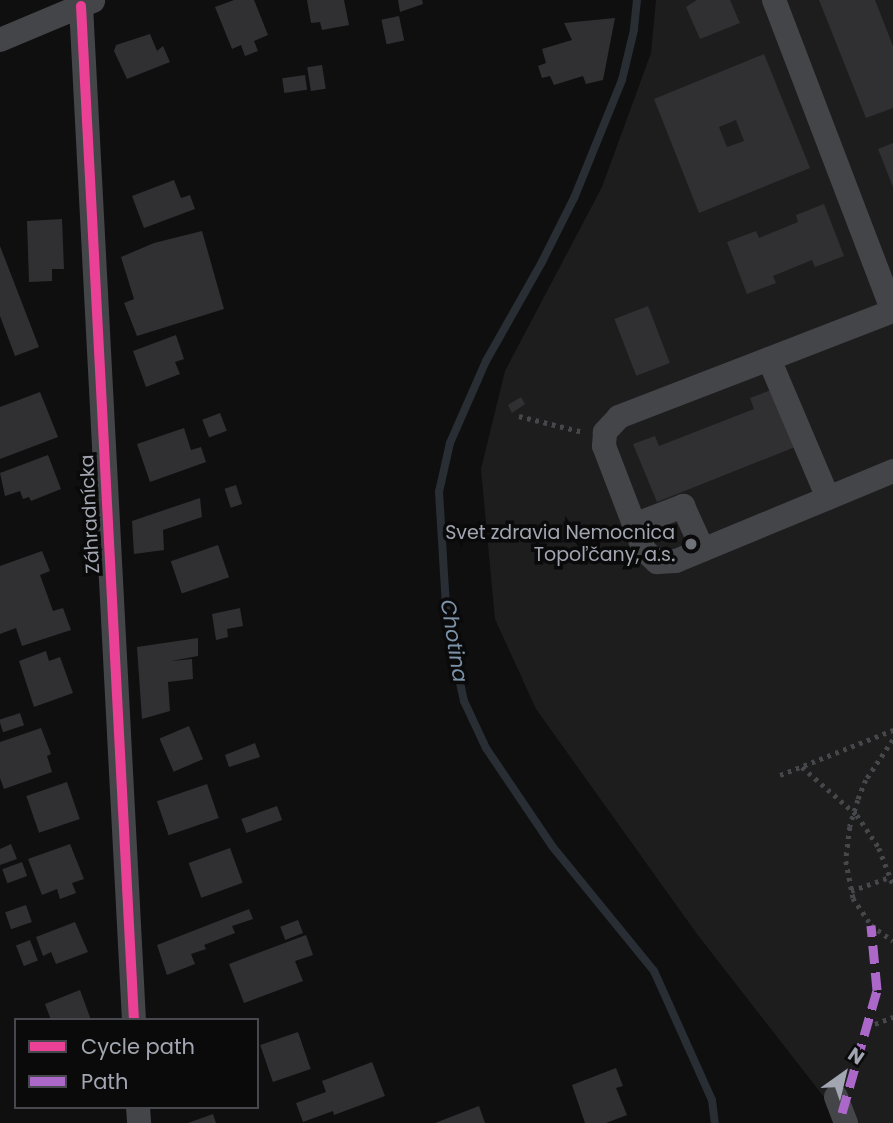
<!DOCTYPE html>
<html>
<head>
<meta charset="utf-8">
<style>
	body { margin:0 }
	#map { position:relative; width:893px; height:1123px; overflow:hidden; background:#0f0f10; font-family:Poppins,sans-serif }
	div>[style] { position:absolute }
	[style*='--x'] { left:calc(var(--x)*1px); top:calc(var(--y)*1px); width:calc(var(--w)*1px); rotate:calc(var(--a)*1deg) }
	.built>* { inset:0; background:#1d1d1e }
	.stream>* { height:8px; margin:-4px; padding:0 4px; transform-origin:4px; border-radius:4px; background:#282e33 }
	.building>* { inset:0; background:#303033; transform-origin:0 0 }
	.path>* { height:4.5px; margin-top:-2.25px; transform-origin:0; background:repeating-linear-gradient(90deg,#46474a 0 3.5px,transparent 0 8.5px) }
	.minor>* { height:24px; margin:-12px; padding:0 12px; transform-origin:12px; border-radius:12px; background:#444549 }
	.quiet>* { height:9px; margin-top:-4.5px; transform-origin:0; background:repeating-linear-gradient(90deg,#ac68c9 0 18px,transparent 0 27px) }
	.cycleway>* { height:10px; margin:-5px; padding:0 5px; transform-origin:5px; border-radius:5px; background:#ea4096 }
	.dots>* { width:19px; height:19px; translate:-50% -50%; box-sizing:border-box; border:4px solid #0a0a0b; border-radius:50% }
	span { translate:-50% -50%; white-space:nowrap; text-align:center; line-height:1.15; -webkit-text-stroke:7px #0a0a0b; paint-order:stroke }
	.street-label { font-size:19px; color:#a2a6b0 }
	.poi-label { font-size:19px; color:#a2a6b0 }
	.right { translate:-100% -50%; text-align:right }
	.water-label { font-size:21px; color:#7c92a8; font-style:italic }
	.legend { position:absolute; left:14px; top:1018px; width:245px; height:91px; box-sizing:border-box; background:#0a0a0b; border:2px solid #47484d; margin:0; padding:9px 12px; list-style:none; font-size:21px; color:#a2a6b0 }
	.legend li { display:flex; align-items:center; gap:14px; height:35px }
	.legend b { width:35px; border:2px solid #47484d }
	.north { position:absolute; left:809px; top:1039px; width:70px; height:70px; -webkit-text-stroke:5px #0a0a0b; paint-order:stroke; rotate:34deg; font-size:19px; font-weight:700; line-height:28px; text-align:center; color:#a2a6b0 }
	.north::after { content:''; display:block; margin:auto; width:24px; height:32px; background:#a2a6b0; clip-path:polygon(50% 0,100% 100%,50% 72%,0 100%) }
</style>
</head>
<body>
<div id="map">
	<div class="built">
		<div style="clip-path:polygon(656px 0,893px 0,893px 1123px,836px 1123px,827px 1101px,697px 934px,536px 709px,495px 619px,481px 469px,505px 371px,602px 187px,651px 53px)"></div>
	</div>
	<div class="stream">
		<div style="--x:637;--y:0;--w:30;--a:96"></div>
		<div style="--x:634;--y:30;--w:51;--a:103.5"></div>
		<div style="--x:622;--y:80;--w:127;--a:112.1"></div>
		<div style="--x:574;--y:198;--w:72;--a:116.6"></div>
		<div style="--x:542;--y:262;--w:114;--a:119.5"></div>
		<div style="--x:486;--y:361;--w:90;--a:113.7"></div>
		<div style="--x:450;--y:443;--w:50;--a:102.7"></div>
		<div style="--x:439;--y:492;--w:130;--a:86.5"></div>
		<div style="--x:447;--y:622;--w:81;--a:77.9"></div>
		<div style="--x:464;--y:701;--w:52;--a:64.9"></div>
		<div style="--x:486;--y:748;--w:118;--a:56"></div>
		<div style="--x:552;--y:846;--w:161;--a:50.8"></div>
		<div style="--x:654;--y:971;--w:141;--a:65.8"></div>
		<div style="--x:712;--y:1100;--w:23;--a:83"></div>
	</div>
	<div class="building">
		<div style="clip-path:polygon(234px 0,254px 0,268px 35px,254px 41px,258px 51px,245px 56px,241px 45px,232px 49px,215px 7px)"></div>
		<div style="clip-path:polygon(307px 0,344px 0,349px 25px,322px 30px,320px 22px,311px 23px)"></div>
		<div style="clip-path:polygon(398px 0,422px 0,423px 4px,400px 12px)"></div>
		<div style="clip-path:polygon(697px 0,730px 0,740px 23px,700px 39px,686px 7px)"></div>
		<div style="clip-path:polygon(819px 0,875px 0,893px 46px,893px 108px,866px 118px)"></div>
		<div style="left:399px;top:16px;width:25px;height:18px;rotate:78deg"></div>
		<div style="clip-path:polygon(615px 18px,603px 80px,586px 84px,583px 76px,554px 85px,550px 76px,542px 78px,538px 66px,546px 63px,542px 49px,572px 40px,564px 23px)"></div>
		<div style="clip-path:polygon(150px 34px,157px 51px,163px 46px,170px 62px,127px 79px,114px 51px,116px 45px)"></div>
		<div style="clip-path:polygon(evenodd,764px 54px,810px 168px,699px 213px,654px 99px,764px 54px,736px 120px,744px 141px,727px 147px,719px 127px,736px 120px)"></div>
		<div style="left:322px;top:65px;width:24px;height:15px;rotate:81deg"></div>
		<div style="left:305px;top:75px;width:15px;height:23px;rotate:82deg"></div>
		<div style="clip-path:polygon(893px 143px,893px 187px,878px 149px)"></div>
		<div style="clip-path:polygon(174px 180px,181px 198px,190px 195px,195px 209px,144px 228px,132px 196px)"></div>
		<div style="clip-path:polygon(824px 204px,844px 256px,815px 267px,812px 260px,773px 276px,776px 283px,747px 294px,727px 242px,756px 231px,759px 238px,798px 222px,796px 215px)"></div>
		<div style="clip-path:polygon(62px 219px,64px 269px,52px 269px,52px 281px,29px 282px,27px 221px)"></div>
		<div style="clip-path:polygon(202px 231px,224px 309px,137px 336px,124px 303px,134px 299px,121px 257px,154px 243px)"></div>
		<div style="clip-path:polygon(0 246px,39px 347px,15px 356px,0 316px)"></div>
		<div style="left:648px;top:306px;width:61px;height:36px;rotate:69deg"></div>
		<div style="clip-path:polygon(176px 335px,184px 359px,175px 362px,180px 374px,146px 387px,133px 351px)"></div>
		<div style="clip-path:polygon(771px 390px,795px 447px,657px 502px,633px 444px,655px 436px,659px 446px,754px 409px,750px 398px)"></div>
		<div style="clip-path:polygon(40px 392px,58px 437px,0 459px,0 407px)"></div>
		<div style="clip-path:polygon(521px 397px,525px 404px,512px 413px,508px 405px)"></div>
		<div style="left:220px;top:413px;width:19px;height:19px;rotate:69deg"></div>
		<div style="clip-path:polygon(184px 428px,191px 450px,201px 447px,206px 462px,150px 482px,137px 444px)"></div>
		<div style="clip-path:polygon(48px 455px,61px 489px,31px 501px,29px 497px,23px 499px,20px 491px,5px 496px,0 473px)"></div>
		<div style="left:236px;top:485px;width:20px;height:12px;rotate:72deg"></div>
		<div style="clip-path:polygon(200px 498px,202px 517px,163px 530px,164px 550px,134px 554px,132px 521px)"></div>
		<div style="left:218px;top:545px;width:34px;height:50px;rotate:71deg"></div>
		<div style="clip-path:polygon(42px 551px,50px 571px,40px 575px,53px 611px,63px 608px,71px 630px,22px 646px,16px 628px,0 634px,0 566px)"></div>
		<div style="clip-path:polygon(240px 608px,243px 626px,227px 629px,228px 637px,216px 640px,212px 614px)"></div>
		<div style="clip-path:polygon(198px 638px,198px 656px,171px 661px,192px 659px,193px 679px,168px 682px,170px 711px,142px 719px,137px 647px)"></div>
		<div style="clip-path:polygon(46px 651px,49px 661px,60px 657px,73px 693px,34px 707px,19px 661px)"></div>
		<div style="left:20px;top:713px;width:13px;height:22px;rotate:72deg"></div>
		<div style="left:189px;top:726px;width:36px;height:32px;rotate:67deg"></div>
		<div style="clip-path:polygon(41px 728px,51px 754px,47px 756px,52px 772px,4px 789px,0 778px,0 742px)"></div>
		<div style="clip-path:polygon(255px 743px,260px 757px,229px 767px,225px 755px)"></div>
		<div style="left:67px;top:782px;width:39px;height:43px;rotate:71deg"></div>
		<div style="left:207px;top:784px;width:36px;height:53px;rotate:71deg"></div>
		<div style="left:277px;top:806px;width:15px;height:38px;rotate:70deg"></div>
		<div style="clip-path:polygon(11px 844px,17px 859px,0 865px,0 849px)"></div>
		<div style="clip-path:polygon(70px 844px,84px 879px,72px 883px,76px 893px,60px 899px,57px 889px,42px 895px,28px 859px)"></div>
		<div style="left:230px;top:848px;width:37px;height:44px;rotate:70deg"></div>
		<div style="left:22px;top:862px;width:15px;height:21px;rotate:70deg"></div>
		<div style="left:26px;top:905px;width:18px;height:22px;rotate:71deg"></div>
		<div style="clip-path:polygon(249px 909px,253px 919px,232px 926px,235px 933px,204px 945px,206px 949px,191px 954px,195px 964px,167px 975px,157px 945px)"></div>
		<div style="left:298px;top:920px;width:14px;height:19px;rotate:69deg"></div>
		<div style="clip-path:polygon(75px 922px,88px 952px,56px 964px,51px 952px,43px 956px,36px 937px)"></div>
		<div style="clip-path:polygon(306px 935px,313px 955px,295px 961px,303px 981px,244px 1003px,229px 964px)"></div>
		<div style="left:30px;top:940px;width:22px;height:15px;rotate:69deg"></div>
		<div style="clip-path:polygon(80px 990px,91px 1020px,51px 1020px,45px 1004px)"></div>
		<div style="left:298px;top:1032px;width:39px;height:40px;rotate:71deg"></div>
		<div style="clip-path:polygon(372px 1062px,385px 1096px,334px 1115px,333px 1111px,303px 1122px,296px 1103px,326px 1092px,322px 1081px)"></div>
		<div style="clip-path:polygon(616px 1068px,623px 1086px,616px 1088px,627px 1115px,606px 1123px,585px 1123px,572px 1085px)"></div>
		<div style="clip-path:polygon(479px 1106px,485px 1123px,435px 1123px)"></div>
		<div style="clip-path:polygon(213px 1114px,216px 1123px,188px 1123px)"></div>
	</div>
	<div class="path">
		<div style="--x:519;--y:416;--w:66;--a:14"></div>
		<div style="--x:893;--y:740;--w:48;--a:124"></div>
		<div style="--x:866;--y:780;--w:22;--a:112"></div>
		<div style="--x:858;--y:800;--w:28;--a:107"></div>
		<div style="--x:850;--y:827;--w:34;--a:97"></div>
		<div style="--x:846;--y:861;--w:38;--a:79"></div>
		<div style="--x:853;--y:898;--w:32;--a:56"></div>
		<div style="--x:871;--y:925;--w:27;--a:36"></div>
		<div style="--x:802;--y:767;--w:73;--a:41.1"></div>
		<div style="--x:857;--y:815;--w:40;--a:56"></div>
		<div style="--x:879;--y:848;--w:39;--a:69"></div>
		<div style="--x:780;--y:775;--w:122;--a:-21.7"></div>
		<div style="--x:851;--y:891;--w:41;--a:-19.7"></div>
		<div style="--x:867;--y:1027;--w:28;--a:-21"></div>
	</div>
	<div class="minor">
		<div style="--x:774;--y:0;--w:325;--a:69.1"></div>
		<div style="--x:81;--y:6;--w:1015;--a:87.01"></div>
		<div style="--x:0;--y:40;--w:101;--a:-22.8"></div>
		<div style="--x:893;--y:311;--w:294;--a:158.9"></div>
		<div style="--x:619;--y:417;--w:21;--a:133"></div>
		<div style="--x:605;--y:432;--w:14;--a:94"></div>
		<div style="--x:604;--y:446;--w:111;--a:69"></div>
		<div style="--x:644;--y:550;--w:18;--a:43"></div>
		<div style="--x:657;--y:562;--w:19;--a:-3"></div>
		<div style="--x:676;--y:561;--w:235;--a:-22.5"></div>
		<div style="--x:769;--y:359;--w:151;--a:67"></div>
		<div style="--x:634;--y:525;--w:53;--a:-21.2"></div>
		<div style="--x:683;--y:506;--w:48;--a:65.6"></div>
		<div style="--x:836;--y:1097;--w:28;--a:69"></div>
		<div style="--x:138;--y:1107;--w:16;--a:86"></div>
	</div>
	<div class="quiet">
		<div style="--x:842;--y:1113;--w:128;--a:-74.1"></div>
		<div style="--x:877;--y:990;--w:65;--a:-95.3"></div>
	</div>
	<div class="cycleway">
		<div style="--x:81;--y:6;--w:1015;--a:87.01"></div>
	</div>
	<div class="dots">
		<div style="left:691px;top:544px;background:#6f7178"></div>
	</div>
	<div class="street-label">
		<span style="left:90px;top:514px;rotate:-93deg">Záhradnícka</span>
	</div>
	<div class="poi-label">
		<span class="right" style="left:675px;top:544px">Svet zdravia Nemocnica<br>Topoľčany, a.s.</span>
	</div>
	<div class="water-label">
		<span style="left:454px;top:641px;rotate:81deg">Chotina</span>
	</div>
	<ul class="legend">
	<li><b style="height:9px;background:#ea4096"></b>Cycle path</li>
	<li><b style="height:9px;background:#ac68c9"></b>Path</li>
	</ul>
	<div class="north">N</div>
</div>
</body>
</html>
